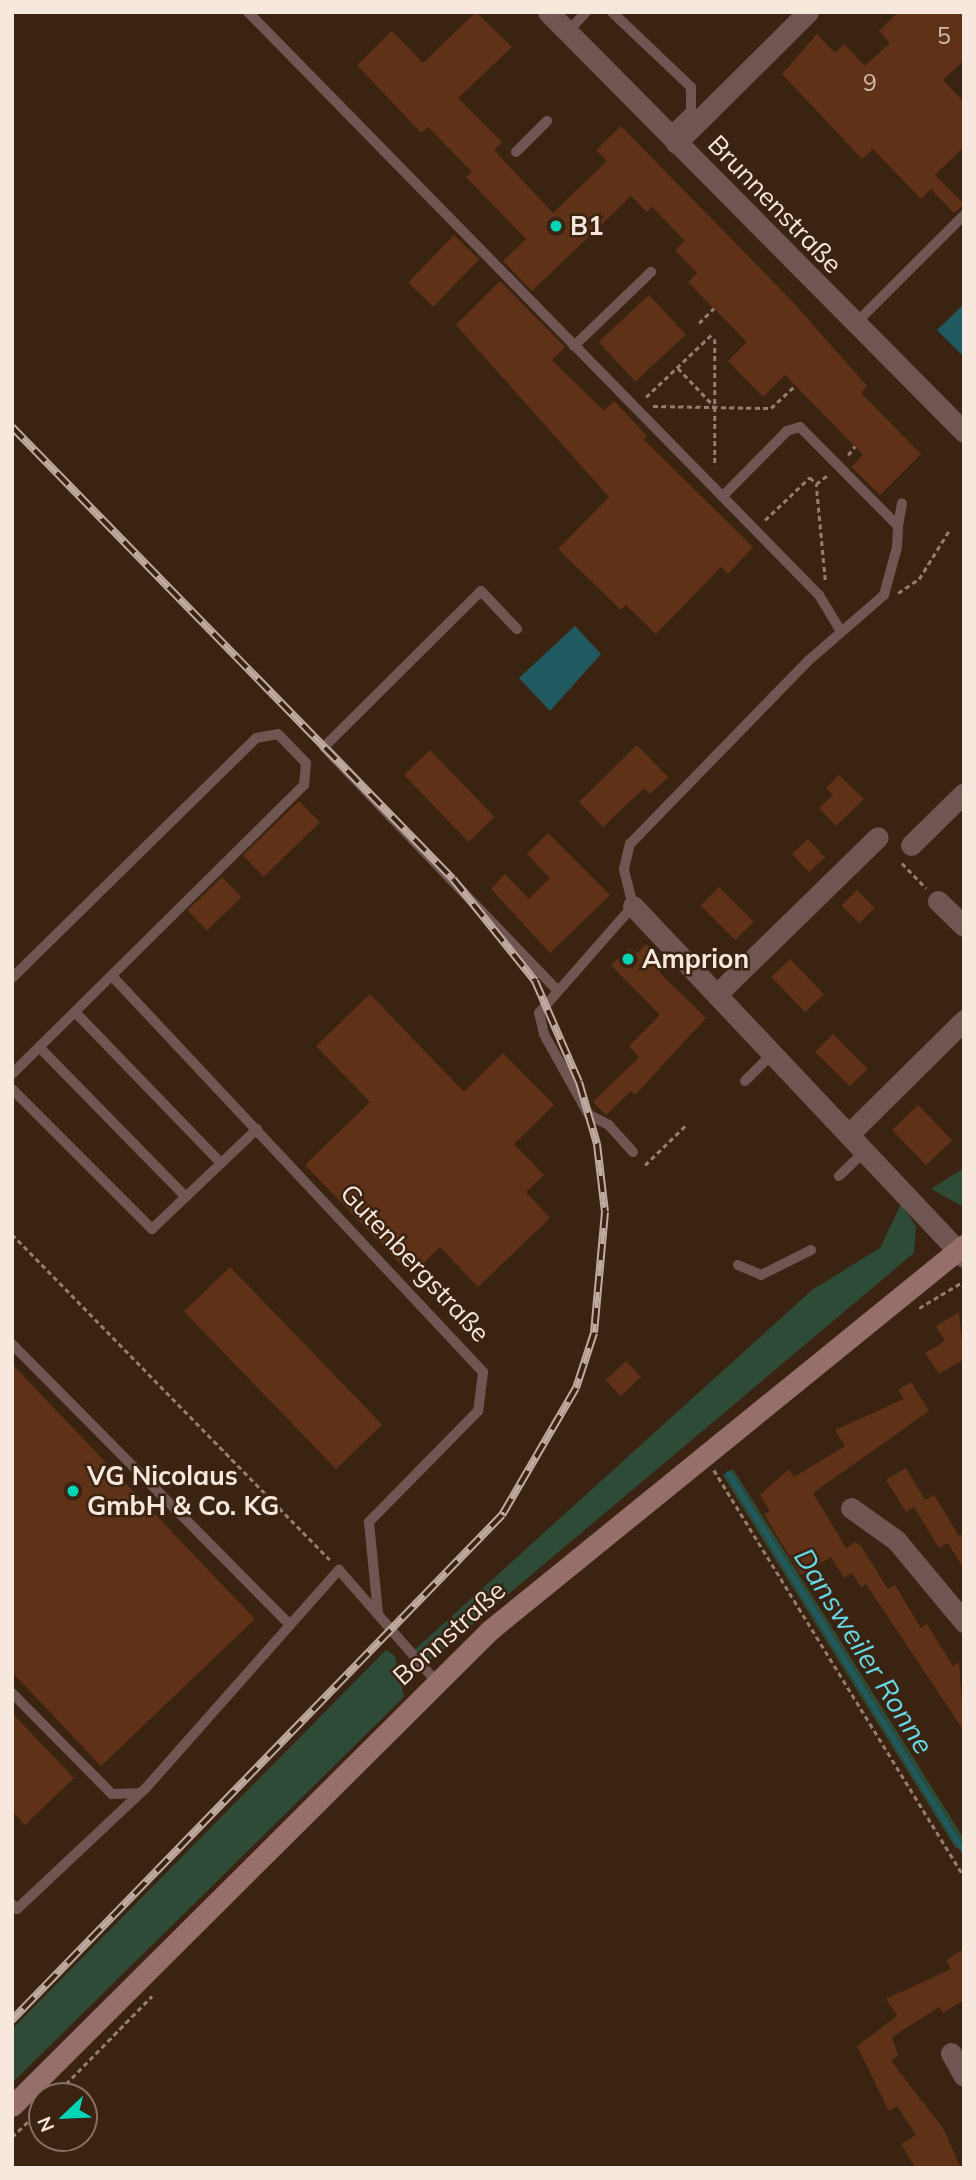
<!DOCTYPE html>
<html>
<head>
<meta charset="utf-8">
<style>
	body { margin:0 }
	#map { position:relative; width:976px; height:2180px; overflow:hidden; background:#3b2312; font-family:Mulish,sans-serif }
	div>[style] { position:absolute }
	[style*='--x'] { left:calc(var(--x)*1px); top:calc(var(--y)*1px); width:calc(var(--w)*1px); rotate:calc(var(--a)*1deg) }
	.green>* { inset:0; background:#2e4b37; transform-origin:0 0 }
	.water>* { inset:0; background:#1f5a61 }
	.stream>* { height:5px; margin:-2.5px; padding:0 2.5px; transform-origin:2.5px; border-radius:2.5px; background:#1f5a61 }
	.building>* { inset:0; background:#5f3217; transform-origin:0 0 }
	.path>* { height:2.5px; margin-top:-1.25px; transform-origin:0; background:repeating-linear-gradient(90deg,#937e70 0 5px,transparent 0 8.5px) }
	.lane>* { height:10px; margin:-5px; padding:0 5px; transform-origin:5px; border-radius:5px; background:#6f5653 }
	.street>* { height:21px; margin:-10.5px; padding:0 10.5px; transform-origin:10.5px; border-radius:10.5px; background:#6f5653 }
	.secondary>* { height:21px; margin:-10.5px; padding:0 10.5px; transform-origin:10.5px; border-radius:10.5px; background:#966e6a }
	.rail>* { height:8px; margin-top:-4px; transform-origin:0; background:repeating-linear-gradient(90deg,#3b2312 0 16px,#bfab9f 0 32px); box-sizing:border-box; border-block:2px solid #bfab9f }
	.dots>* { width:19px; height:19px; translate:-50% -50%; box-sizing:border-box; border:4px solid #3b2312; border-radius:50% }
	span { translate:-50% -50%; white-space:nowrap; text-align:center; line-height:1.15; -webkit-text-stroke:5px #3b2312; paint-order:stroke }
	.number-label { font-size:23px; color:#d2baac }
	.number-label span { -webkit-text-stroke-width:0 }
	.street-label { font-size:26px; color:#f8e7dd }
	.poi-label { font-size:26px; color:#f8e7dd; font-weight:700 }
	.left { translate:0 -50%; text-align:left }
	.water-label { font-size:28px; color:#66d9e8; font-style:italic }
	.frame { position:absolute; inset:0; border:14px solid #f8e7dd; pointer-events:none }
	.north { position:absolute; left:28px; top:2082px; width:70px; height:70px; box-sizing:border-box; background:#3b2312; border:2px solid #877163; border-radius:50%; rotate:247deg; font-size:19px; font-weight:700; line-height:28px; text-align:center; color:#f8e7dd }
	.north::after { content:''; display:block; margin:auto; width:24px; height:32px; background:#02d5b6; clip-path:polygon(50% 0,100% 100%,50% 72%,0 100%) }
</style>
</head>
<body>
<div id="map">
	<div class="green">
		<div style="clip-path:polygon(964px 1168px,964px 1207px,931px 1189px)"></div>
		<div style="clip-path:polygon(901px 1204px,916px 1226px,914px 1253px,423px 1666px,410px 1654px,812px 1290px,880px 1248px)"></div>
		<div style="left:733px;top:1469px;width:440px;height:12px;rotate:58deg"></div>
		<div style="clip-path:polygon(386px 1650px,395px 1656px,404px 1697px,12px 2083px,12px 2029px)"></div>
	</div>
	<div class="water">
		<div style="clip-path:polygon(964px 304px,964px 357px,937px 330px)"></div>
		<div style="clip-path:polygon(575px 626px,601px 654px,550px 711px,519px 678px)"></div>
	</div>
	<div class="stream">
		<div style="--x:728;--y:1473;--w:446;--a:58.1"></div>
	</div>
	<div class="building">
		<div style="clip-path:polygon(476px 12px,512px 47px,458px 98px,502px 142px,494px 150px,553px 213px,607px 161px,596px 150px,621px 126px,791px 300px,867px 386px,861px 393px,921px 454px,880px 495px,851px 467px,863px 455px,785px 375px,763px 397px,728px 361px,747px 342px,688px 282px,697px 273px,675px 250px,685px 241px,652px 207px,647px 212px,631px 196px,532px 291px,503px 261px,526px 239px,466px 177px,472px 172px,428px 127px,421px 133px,357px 65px,392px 31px,423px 63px)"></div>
		<div style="clip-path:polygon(898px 12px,964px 12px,964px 60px,943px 80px,964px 102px,964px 147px,935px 175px,964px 204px,954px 213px,931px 189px,921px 199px,873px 149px,862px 159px,782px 74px,817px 34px,835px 53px,844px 44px,865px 66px,890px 43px,879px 31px)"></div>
		<div style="left:454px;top:235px;width:35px;height:66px;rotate:44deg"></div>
		<div style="clip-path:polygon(500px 281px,565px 347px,552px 360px,604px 411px,614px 401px,647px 436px,643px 439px,753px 547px,728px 574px,721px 567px,656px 634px,626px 605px,621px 610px,558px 549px,609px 497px,456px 325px)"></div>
		<div style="left:649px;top:295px;width:54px;height:69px;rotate:47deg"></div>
		<div style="clip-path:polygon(637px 745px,668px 777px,650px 794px,644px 788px,603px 827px,579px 802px)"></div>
		<div style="left:430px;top:750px;width:93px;height:36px;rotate:46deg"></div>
		<div style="clip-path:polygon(839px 775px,864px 799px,836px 826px,819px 808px,833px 795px,826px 788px)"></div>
		<div style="left:299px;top:801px;width:30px;height:78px;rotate:46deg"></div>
		<div style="clip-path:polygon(548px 833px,610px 895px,550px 953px,491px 889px,505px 874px,529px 899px,550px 878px,527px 854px)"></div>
		<div style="left:808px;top:839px;width:25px;height:22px;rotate:47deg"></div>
		<div style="left:222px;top:877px;width:28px;height:48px;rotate:46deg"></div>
		<div style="left:719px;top:887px;width:49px;height:26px;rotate:45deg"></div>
		<div style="left:857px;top:890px;width:25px;height:22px;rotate:45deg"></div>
		<div style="clip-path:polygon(646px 944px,659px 956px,660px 973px,706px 1018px,635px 1095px,631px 1091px,606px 1115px,593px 1102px,639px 1057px,629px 1046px,660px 1015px,611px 965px,629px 948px,637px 953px)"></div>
		<div style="left:790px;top:959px;width:49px;height:26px;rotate:46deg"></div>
		<div style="clip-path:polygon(370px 994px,464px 1092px,503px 1053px,554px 1105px,514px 1144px,544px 1175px,526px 1192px,550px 1218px,478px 1287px,440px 1247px,411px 1275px,305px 1165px,370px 1102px,316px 1046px)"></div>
		<div style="left:833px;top:1034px;width:49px;height:25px;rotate:45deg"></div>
		<div style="left:918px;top:1105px;width:49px;height:36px;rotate:46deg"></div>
		<div style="left:230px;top:1267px;width:219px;height:64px;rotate:46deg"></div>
		<div style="clip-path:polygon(959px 1312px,964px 1359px,939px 1374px,925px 1353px,945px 1341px,936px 1326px)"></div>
		<div style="left:626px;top:1361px;width:22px;height:28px;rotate:47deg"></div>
		<div style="clip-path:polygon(12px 1364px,255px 1619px,101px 1766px,12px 1672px)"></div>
		<div style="clip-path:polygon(911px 1382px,929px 1411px,813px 1493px,846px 1548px,855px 1542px,861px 1546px,888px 1589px,895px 1585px,921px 1628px,927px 1624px,953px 1666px,959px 1662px,964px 1731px,866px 1584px,861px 1587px,852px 1573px,844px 1578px,831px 1557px,801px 1575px,764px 1514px,770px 1511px,760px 1495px,789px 1469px,794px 1477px,845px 1446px,835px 1430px,904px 1399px,898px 1390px)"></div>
		<div style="clip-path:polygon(906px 1468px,925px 1500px,934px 1495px,959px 1536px,964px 1533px,964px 1569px,948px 1543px,939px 1548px,914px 1507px,906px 1512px,886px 1480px)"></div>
		<div style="clip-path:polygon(12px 1713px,74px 1778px,25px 1825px,12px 1811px)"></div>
		<div style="clip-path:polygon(964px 1949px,964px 2000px,943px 2013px,939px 2007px,892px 2037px,898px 2055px,891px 2061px,943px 2128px,961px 2168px,916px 2168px,901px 2144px,916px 2135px,897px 2106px,889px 2111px,857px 2046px,897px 2016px,886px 1999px,951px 1969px,946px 1960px)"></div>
	</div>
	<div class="path">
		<div style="--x:699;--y:323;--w:21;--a:-45"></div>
		<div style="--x:715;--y:339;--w:128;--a:90"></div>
		<div style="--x:678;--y:368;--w:52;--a:46.5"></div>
		<div style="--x:646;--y:397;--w:90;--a:-43.6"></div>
		<div style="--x:653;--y:406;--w:118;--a:1"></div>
		<div style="--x:771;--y:408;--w:33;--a:-43"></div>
		<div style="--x:848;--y:455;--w:11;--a:-52"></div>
		<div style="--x:765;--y:520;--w:62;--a:-43.7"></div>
		<div style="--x:810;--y:477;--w:8;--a:50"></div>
		<div style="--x:825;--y:580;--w:96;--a:-95.4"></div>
		<div style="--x:816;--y:484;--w:16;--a:-38"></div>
		<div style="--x:898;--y:593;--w:25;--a:-34"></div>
		<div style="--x:919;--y:579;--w:59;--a:-58.2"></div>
		<div style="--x:902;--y:863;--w:35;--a:46"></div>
		<div style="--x:645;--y:1165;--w:57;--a:-44.3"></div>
		<div style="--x:12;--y:1234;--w:455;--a:45.7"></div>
		<div style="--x:919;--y:1308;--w:52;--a:-31"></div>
		<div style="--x:714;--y:1470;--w:477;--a:58.4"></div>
		<div style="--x:54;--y:2096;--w:140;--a:-45.6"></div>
		<div style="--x:12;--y:2137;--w:42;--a:-44"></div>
	</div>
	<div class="lane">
		<div style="--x:248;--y:12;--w:816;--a:45.6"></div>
		<div style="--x:819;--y:595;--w:41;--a:59"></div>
		<div style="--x:612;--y:12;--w:109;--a:43.5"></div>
		<div style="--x:691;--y:87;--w:24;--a:90"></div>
		<div style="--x:691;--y:111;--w:33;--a:136"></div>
		<div style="--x:567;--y:32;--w:28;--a:-46"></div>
		<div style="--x:516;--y:152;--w:44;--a:-45"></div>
		<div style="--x:854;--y:325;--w:156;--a:-45"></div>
		<div style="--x:574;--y:346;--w:107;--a:-43.9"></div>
		<div style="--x:898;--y:526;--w:23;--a:-80"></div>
		<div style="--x:517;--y:629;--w:52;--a:-133.5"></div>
		<div style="--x:481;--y:591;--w:221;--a:135.2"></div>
		<div style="--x:324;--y:747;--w:335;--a:46.2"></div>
		<div style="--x:112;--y:976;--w:543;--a:46.87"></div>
		<div style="--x:483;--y:1372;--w:39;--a:97"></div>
		<div style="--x:478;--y:1411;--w:156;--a:134.5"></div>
		<div style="--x:369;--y:1522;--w:92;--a:84.4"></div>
		<div style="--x:12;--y:978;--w:342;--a:-44.5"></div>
		<div style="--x:256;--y:738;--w:22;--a:-10"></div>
		<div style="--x:278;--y:734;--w:40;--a:46"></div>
		<div style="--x:306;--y:763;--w:22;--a:95"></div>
		<div style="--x:304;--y:785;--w:411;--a:135.3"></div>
		<div style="--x:75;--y:1012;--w:210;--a:46"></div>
		<div style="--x:39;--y:1047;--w:210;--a:45.6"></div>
		<div style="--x:745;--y:1081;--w:40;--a:-45"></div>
		<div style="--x:12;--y:1089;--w:198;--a:45"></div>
		<div style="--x:152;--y:1229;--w:145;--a:-43.6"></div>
		<div style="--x:633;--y:1152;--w:36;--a:-132"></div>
		<div style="--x:609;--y:1125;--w:22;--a:-153"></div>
		<div style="--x:589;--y:1115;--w:93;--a:-119.1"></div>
		<div style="--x:544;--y:1034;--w:22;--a:-103"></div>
		<div style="--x:539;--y:1013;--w:142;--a:-48.7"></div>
		<div style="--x:633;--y:906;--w:38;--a:-104"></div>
		<div style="--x:624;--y:869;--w:26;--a:-77"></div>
		<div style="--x:630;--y:844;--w:255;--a:-45.8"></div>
		<div style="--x:808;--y:661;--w:101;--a:-41"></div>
		<div style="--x:884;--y:595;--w:50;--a:-74.8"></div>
		<div style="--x:897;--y:547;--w:21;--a:-87"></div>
		<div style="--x:898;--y:526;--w:139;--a:-134.7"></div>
		<div style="--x:800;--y:427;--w:14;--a:163"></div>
		<div style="--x:787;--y:431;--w:91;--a:134.6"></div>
		<div style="--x:839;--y:1176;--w:37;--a:-44"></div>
		<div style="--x:738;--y:1265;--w:25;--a:23"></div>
		<div style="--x:761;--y:1275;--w:56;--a:-26.6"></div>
		<div style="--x:12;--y:1344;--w:392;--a:45.3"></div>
		<div style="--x:12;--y:1693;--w:142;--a:45.3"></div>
		<div style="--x:112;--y:1794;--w:25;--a:-2"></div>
		<div style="--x:12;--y:1904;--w:7;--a:45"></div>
		<div style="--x:17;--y:1909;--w:175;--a:-43.2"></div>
		<div style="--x:145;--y:1789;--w:293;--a:-48.5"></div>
		<div style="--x:339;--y:1570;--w:147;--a:48.9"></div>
	</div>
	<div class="street">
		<div style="--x:548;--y:12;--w:591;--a:45.27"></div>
		<div style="--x:676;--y:143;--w:186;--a:-44.8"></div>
		<div style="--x:911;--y:845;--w:74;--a:-44.5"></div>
		<div style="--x:938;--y:901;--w:36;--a:44"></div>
		<div style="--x:633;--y:906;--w:482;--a:46.7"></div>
		<div style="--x:718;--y:993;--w:223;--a:-44.3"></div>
		<div style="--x:852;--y:1131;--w:158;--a:-44.7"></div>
		<div style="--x:851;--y:1508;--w:55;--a:35.4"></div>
		<div style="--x:896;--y:1540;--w:107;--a:50.3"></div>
		<div style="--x:951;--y:2053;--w:26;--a:61"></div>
	</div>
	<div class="secondary">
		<div style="--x:12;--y:2106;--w:675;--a:-44.88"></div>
		<div style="--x:490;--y:1630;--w:611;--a:-39.08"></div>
	</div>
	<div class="rail">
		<div style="--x:12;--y:427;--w:631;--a:45.71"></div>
		<div style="--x:453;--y:879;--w:131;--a:51.2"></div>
		<div style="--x:535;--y:981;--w:110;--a:66.5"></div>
		<div style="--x:579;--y:1082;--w:65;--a:73.8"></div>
		<div style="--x:597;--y:1144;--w:68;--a:83.3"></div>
		<div style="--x:605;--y:1212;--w:121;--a:95.2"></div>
		<div style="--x:594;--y:1333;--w:58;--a:108.1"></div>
		<div style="--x:576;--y:1388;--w:147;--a:120.2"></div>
		<div style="--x:502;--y:1515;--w:704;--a:134.14"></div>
	</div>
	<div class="dots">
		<div style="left:556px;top:226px;background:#02d5b6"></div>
		<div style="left:628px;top:959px;background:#02d5b6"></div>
		<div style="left:73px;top:1491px;background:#02d5b6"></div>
	</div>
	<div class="number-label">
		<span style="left:944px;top:36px">5</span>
		<span style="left:870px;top:83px">9</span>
	</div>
	<div class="street-label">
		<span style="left:775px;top:204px;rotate:46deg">Brunnenstraße</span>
		<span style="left:415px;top:1263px;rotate:47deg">Gutenbergstraße</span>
		<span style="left:449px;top:1633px;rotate:-42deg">Bonnstraße</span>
	</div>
	<div class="poi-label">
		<span class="left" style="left:570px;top:226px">B1</span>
		<span class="left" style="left:642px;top:959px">Amprion</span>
		<span class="left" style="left:87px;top:1491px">VG Nicolaus<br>GmbH &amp; Co. KG</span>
	</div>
	<div class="water-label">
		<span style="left:864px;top:1651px;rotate:58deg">Dansweiler Ronne</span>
	</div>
	<div class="frame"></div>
	<div class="north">N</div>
</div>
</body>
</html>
